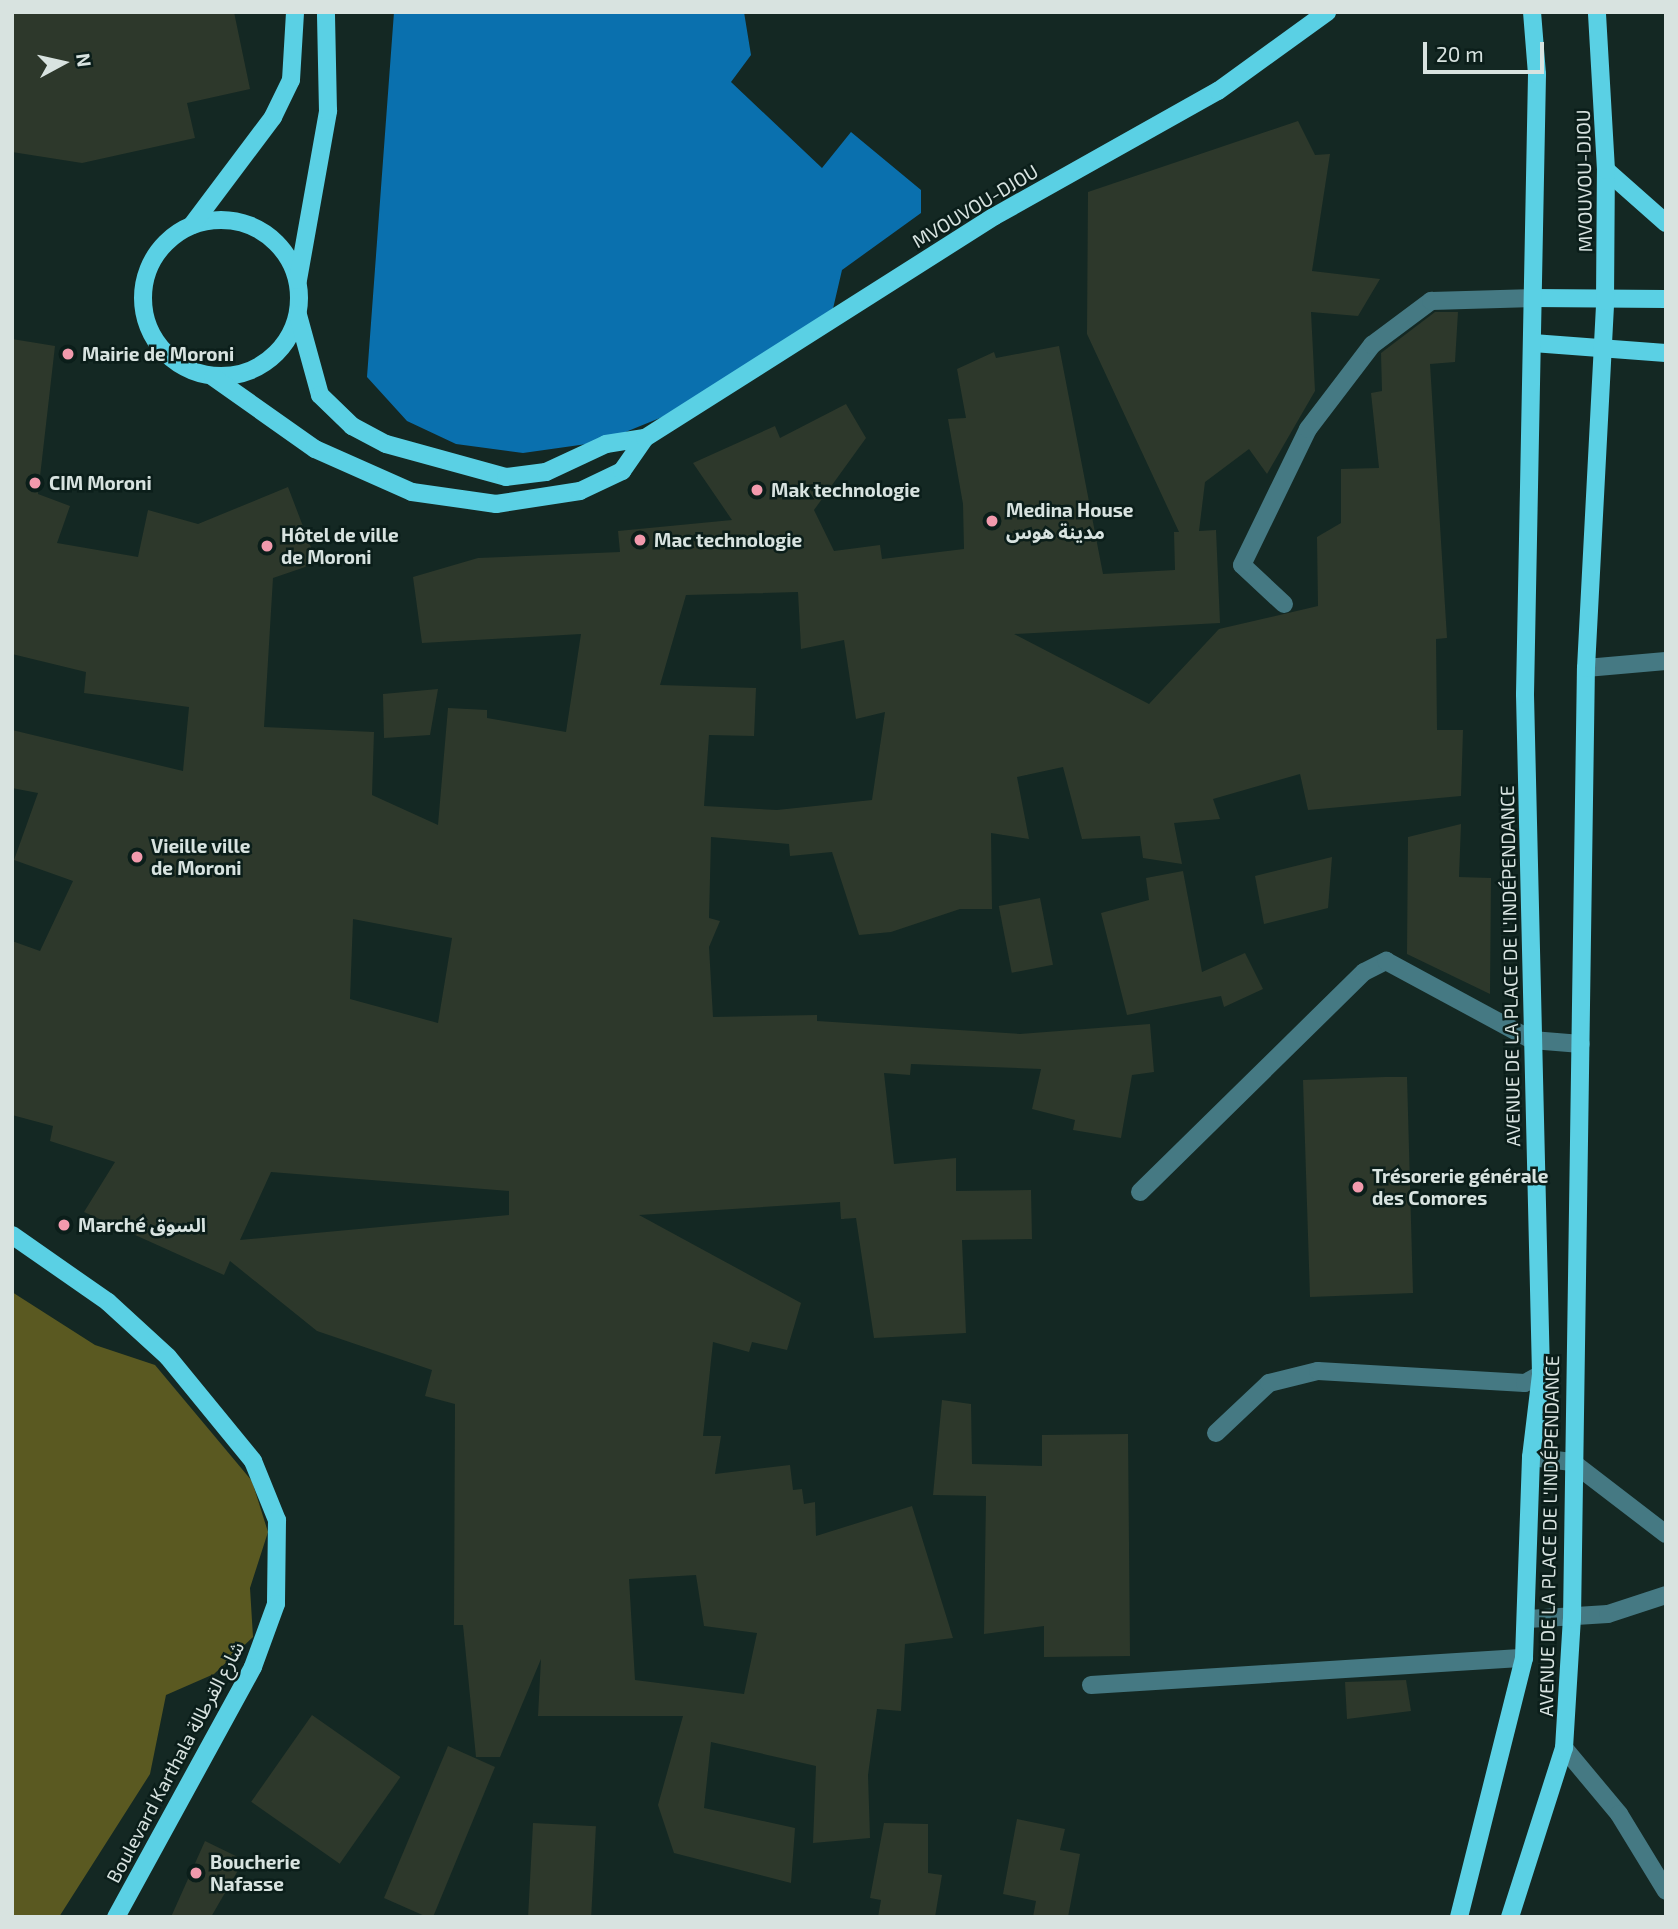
<!DOCTYPE html>
<html>
<head>
<meta charset="utf-8">
<style>
	body { margin:0 }
	#map { position:relative; width:1678px; height:1929px; overflow:hidden; background:#142823; font-family:"Exo 2","Noto Sans Arabic",sans-serif }
	div>[style] { position:absolute }
	[style*='--x'] { left:calc(var(--x)*1px); top:calc(var(--y)*1px); width:calc(var(--w)*1px); rotate:calc(var(--a)*1deg) }
	.forest>* { inset:0; background:#5a5921 }
	.water>* { inset:0; background:#0a70ae }
	.building>* { inset:0; background:#2d382b; transform-origin:0 0 }
	.minor>* { height:18px; margin:-9px; padding:0 9px; transform-origin:9px; border-radius:9px; background:#457983 }
	.major>* { height:18px; margin:-9px; padding:0 9px; transform-origin:9px; border-radius:9px; background:#5ad0e4 }
	.major>.ring { margin:-9px; padding:0; box-sizing:content-box; background:none; border:18px solid #5ad0e4; border-radius:50% }
	.dots>* { width:19px; height:19px; translate:-50% -50%; box-sizing:border-box; border:4px solid #0b1e1a; border-radius:50% }
	span { translate:-50% -50%; white-space:nowrap; text-align:center; line-height:1.15; -webkit-text-stroke:5px #0b1e1a; paint-order:stroke }
	.street-label { font-size:19px; color:#d8e3e0 }
	.poi-label { font-size:19px; color:#d8e3e0; font-weight:700 }
	.left { translate:0 -50%; text-align:left }
	.frame { position:absolute; inset:0; border:14px solid #d8e3e0; pointer-events:none }
	.north { position:absolute; left:28px; top:28px; width:70px; height:70px; -webkit-text-stroke:5px #0b1e1a; paint-order:stroke; rotate:82deg; font-size:19px; font-weight:700; line-height:28px; text-align:center; color:#d8e3e0 }
	.north::after { content:''; display:block; margin:auto; width:24px; height:32px; background:#d8e3e0; clip-path:polygon(50% 0,100% 100%,50% 72%,0 100%) }
	.scale { position:absolute; left:1423px; top:42px; width:121px; height:32px; box-sizing:border-box; border:4px solid #d8e3e0; border-top:0; padding-left:9px; font-size:21px; line-height:24px; white-space:nowrap; color:#d8e3e0; -webkit-text-stroke:5px #0b1e1a; paint-order:stroke }
</style>
</head>
<body>
<div id="map">
	<div class="forest">
		<div style="clip-path:polygon(12px 1292px,95px 1345px,155px 1365px,252px 1481px,268px 1532px,250px 1588px,253px 1637px,214px 1674px,166px 1695px,150px 1774px,59px 1917px,12px 1917px)"></div>
	</div>
	<div class="water">
		<div style="clip-path:polygon(394px 12px,744px 12px,751px 55px,731px 82px,822px 168px,851px 132px,921px 190px,921px 213px,842px 270px,832px 313px,682px 409px,601px 442px,523px 453px,456px 444px,407px 421px,367px 377px)"></div>
	</div>
	<div class="building">
		<div style="clip-path:polygon(12px 12px,234px 12px,250px 89px,187px 103px,195px 138px,82px 163px,12px 152px)"></div>
		<div style="clip-path:polygon(evenodd,1298px 121px,1315px 155px,1330px 154px,1312px 271px,1380px 279px,1358px 316px,1311px 312px,1315px 391px,1267px 474px,1249px 449px,1205px 482px,1199px 531px,1216px 530px,1220px 623px,1014px 634px,1149px 704px,1219px 629px,1318px 606px,1317px 537px,1341px 523px,1341px 469px,1379px 468px,1371px 393px,1382px 391px,1381px 353px,1435px 312px,1458px 312px,1455px 362px,1430px 364px,1447px 638px,1436px 639px,1437px 730px,1463px 730px,1461px 796px,1308px 810px,1300px 774px,1213px 799px,1220px 819px,1174px 823px,1182px 864px,1143px 858px,1140px 836px,1082px 839px,1063px 767px,1017px 777px,1029px 839px,991px 833px,992px 909px,960px 909px,891px 932px,859px 935px,832px 852px,790px 856px,789px 844px,711px 837px,709px 918px,720px 921px,709px 947px,713px 1017px,817px 1015px,817px 1021px,1020px 1034px,1150px 1024px,1154px 1072px,1132px 1075px,1121px 1138px,1073px 1130px,1075px 1120px,1032px 1109px,1041px 1069px,911px 1064px,910px 1075px,884px 1073px,894px 1164px,956px 1158px,956px 1191px,1031px 1190px,1032px 1239px,962px 1240px,966px 1333px,874px 1338px,856px 1218px,841px 1219px,840px 1202px,639px 1215px,801px 1303px,787px 1350px,752px 1342px,749px 1352px,713px 1342px,703px 1436px,721px 1436px,715px 1474px,790px 1465px,793px 1490px,802px 1489px,804px 1504px,815px 1502px,816px 1536px,912px 1506px,953px 1638px,905px 1644px,901px 1711px,877px 1709px,868px 1775px,870px 1838px,813px 1843px,816px 1766px,711px 1742px,704px 1808px,795px 1828px,791px 1883px,674px 1853px,658px 1805px,683px 1716px,538px 1716px,541px 1659px,500px 1757px,476px 1757px,463px 1625px,454px 1625px,455px 1404px,425px 1396px,432px 1370px,317px 1331px,230px 1261px,224px 1275px,84px 1212px,115px 1162px,50px 1141px,53px 1126px,12px 1115px,12px 941px,40px 951px,73px 881px,14px 860px,38px 793px,12px 788px,12px 730px,183px 771px,189px 707px,84px 693px,86px 672px,12px 654px,12px 339px,55px 346px,38px 494px,70px 506px,57px 543px,138px 557px,148px 510px,198px 524px,288px 487px,317px 563px,273px 578px,264px 727px,374px 732px,372px 795px,438px 825px,448px 708px,487px 710px,487px 718px,566px 732px,581px 634px,422px 643px,413px 577px,478px 558px,620px 552px,618px 531px,732px 520px,693px 463px,775px 426px,780px 438px,846px 404px,866px 438px,814px 510px,834px 551px,880px 545px,882px 559px,964px 549px,963px 504px,948px 419px,966px 418px,957px 369px,994px 352px,996px 358px,1059px 346px,1103px 574px,1175px 570px,1174px 532px,1179px 532px,1087px 334px,1088px 192px,1298px 121px,798px 592px,801px 649px,844px 640px,856px 719px,885px 712px,872px 800px,777px 810px,704px 806px,709px 735px,754px 736px,756px 688px,660px 685px,686px 595px,798px 592px,1298px 121px,353px 919px,452px 938px,438px 1023px,350px 999px,353px 919px,1298px 121px,271px 1172px,509px 1191px,509px 1215px,240px 1240px,271px 1172px,1298px 121px,696px 1575px,704px 1626px,757px 1633px,744px 1694px,635px 1680px,629px 1579px,696px 1575px)"></div>
		<div style="clip-path:polygon(438px 689px,430px 735px,384px 738px,383px 694px)"></div>
		<div style="clip-path:polygon(1461px 824px,1459px 877px,1491px 878px,1490px 994px,1407px 954px,1408px 837px)"></div>
		<div style="clip-path:polygon(1332px 857px,1328px 908px,1264px 924px,1255px 876px)"></div>
		<div style="clip-path:polygon(1183px 871px,1202px 972px,1245px 953px,1263px 989px,1224px 1007px,1221px 996px,1127px 1015px,1101px 913px,1149px 900px,1146px 878px)"></div>
		<div style="left:1040px;top:898px;width:68px;height:42px;rotate:79deg"></div>
		<div style="clip-path:polygon(1385px 1077px,1407px 1077px,1413px 1293px,1310px 1297px,1303px 1080px)"></div>
		<div style="clip-path:polygon(942px 1400px,971px 1404px,972px 1464px,1042px 1466px,1042px 1435px,1128px 1434px,1130px 1656px,1044px 1657px,1044px 1626px,984px 1634px,986px 1496px,933px 1495px)"></div>
		<div style="clip-path:polygon(1406px 1680px,1411px 1711px,1347px 1719px,1345px 1682px)"></div>
		<div style="left:312px;top:1715px;width:108px;height:106px;rotate:35deg"></div>
		<div style="clip-path:polygon(448px 1746px,495px 1767px,433px 1917px,427px 1917px,384px 1898px)"></div>
		<div style="clip-path:polygon(1017px 1819px,1065px 1829px,1060px 1850px,1080px 1854px,1068px 1917px,1033px 1917px,1036px 1901px,1003px 1894px)"></div>
		<div style="left:533px;top:1823px;width:63px;height:94px;rotate:3deg"></div>
		<div style="clip-path:polygon(884px 1823px,928px 1824px,928px 1873px,942px 1875px,935px 1917px,878px 1917px,881px 1900px,870px 1898px)"></div>
		<div style="clip-path:polygon(205px 1841px,244px 1860px,211px 1917px,171px 1917px)"></div>
	</div>
	<div class="minor">
		<div style="--x:1284;--y:604;--w:57;--a:-137.1"></div>
		<div style="--x:1242;--y:565;--w:151;--a:-64.1"></div>
		<div style="--x:1308;--y:429;--w:106;--a:-52.7"></div>
		<div style="--x:1372;--y:345;--w:74;--a:-36.7"></div>
		<div style="--x:1431;--y:301;--w:102;--a:-1.7"></div>
		<div style="--x:1586;--y:668;--w:80;--a:-5"></div>
		<div style="--x:1140;--y:1192;--w:314;--a:-44.5"></div>
		<div style="--x:1364;--y:972;--w:25;--a:-27"></div>
		<div style="--x:1386;--y:961;--w:166;--a:28.4"></div>
		<div style="--x:1532;--y:1040;--w:49;--a:4.7"></div>
		<div style="--x:1216;--y:1433;--w:73;--a:-43.3"></div>
		<div style="--x:1269;--y:1383;--w:50;--a:-13.8"></div>
		<div style="--x:1318;--y:1371;--w:207;--a:3.3"></div>
		<div style="--x:1525;--y:1383;--w:18;--a:-29"></div>
		<div style="--x:1531;--y:1457;--w:41;--a:7"></div>
		<div style="--x:1572;--y:1462;--w:118;--a:37.5"></div>
		<div style="--x:1528;--y:1619;--w:80;--a:-3.6"></div>
		<div style="--x:1608;--y:1614;--w:61;--a:-18.1"></div>
		<div style="--x:1091;--y:1685;--w:434;--a:-3.6"></div>
		<div style="--x:1564;--y:1748;--w:86;--a:50.2"></div>
		<div style="--x:1619;--y:1814;--w:90;--a:58.6"></div>
	</div>
	<div class="major">
		<div style="--x:1606;--y:170;--w:80;--a:41.5"></div>
		<div class="ring" style="left:143px;top:220px;width:138px;height:138px"></div>
		<div style="--x:192;--y:225;--w:135;--a:-53.1"></div>
		<div style="--x:273;--y:117;--w:41;--a:-64.1"></div>
		<div style="--x:291;--y:80;--w:68;--a:-86.6"></div>
		<div style="--x:298;--y:280;--w:172;--a:-79.9"></div>
		<div style="--x:328;--y:111;--w:99;--a:-91.2"></div>
		<div style="--x:1533;--y:298;--w:133;--a:0.4"></div>
		<div style="--x:298;--y:315;--w:83;--a:74.6"></div>
		<div style="--x:320;--y:395;--w:45;--a:44.1"></div>
		<div style="--x:352;--y:426;--w:38;--a:28"></div>
		<div style="--x:386;--y:444;--w:124;--a:15.4"></div>
		<div style="--x:506;--y:477;--w:40;--a:-7.1"></div>
		<div style="--x:546;--y:472;--w:66;--a:-25"></div>
		<div style="--x:606;--y:444;--w:39;--a:-9"></div>
		<div style="--x:1533;--y:343;--w:133;--a:4.3"></div>
		<div style="--x:213;--y:377;--w:125;--a:35.2"></div>
		<div style="--x:315;--y:449;--w:106;--a:23.9"></div>
		<div style="--x:412;--y:492;--w:85;--a:8.1"></div>
		<div style="--x:496;--y:504;--w:85;--a:-8.8"></div>
		<div style="--x:580;--y:491;--w:47;--a:-25.5"></div>
		<div style="--x:622;--y:471;--w:40;--a:-55.1"></div>
		<div style="--x:645;--y:438;--w:414;--a:-32.4"></div>
		<div style="--x:995;--y:216;--w:256;--a:-29.3"></div>
		<div style="--x:1218;--y:91;--w:135;--a:-35.9"></div>
		<div style="--x:12;--y:1235;--w:117;--a:34.9"></div>
		<div style="--x:108;--y:1302;--w:81;--a:42.5"></div>
		<div style="--x:168;--y:1357;--w:134;--a:50.7"></div>
		<div style="--x:253;--y:1461;--w:64;--a:67.9"></div>
		<div style="--x:277;--y:1520;--w:84;--a:90.7"></div>
		<div style="--x:276;--y:1604;--w:67;--a:110.1"></div>
		<div style="--x:253;--y:1667;--w:285;--a:118.7"></div>
		<div style="--x:1459;--y:1917;--w:267;--a:-75.9"></div>
		<div style="--x:1524;--y:1658;--w:201;--a:-88"></div>
		<div style="--x:1531;--y:1457;--w:84;--a:-83.1"></div>
		<div style="--x:1541;--y:1374;--w:680;--a:-91.35"></div>
		<div style="--x:1525;--y:694;--w:620;--a:-88.89"></div>
		<div style="--x:1537;--y:74;--w:62;--a:-94.6"></div>
		<div style="--x:1510;--y:1917;--w:177;--a:-72.3"></div>
		<div style="--x:1564;--y:1748;--w:129;--a:-86.5"></div>
		<div style="--x:1572;--y:1619;--w:951;--a:-89.16"></div>
		<div style="--x:1586;--y:668;--w:367;--a:-87"></div>
		<div style="--x:1605;--y:301;--w:131;--a:-89.6"></div>
		<div style="--x:1606;--y:170;--w:158;--a:-93.3"></div>
	</div>
	<div class="dots">
		<div style="left:68px;top:354px;background:#f29aad"></div>
		<div style="left:35px;top:483px;background:#f29aad"></div>
		<div style="left:757px;top:490px;background:#f29aad"></div>
		<div style="left:992px;top:521px;background:#f29aad"></div>
		<div style="left:640px;top:540px;background:#f29aad"></div>
		<div style="left:267px;top:546px;background:#f29aad"></div>
		<div style="left:137px;top:857px;background:#f29aad"></div>
		<div style="left:1358px;top:1187px;background:#f29aad"></div>
		<div style="left:64px;top:1225px;background:#f29aad"></div>
		<div style="left:196px;top:1873px;background:#f29aad"></div>
	</div>
	<div class="street-label">
		<span style="left:1584px;top:181px;rotate:-91deg">MVOUVOU-DJOU</span>
		<span style="left:975px;top:206px;rotate:-31deg">MVOUVOU-DJOU</span>
		<span style="left:1510px;top:966px;rotate:-91deg">AVENUE DE LA PLACE DE L'INDÉPENDANCE</span>
		<span style="left:1549px;top:1536px;rotate:-89deg">AVENUE DE LA PLACE DE L'INDÉPENDANCE</span>
		<span style="left:175px;top:1762px;rotate:-62deg">Boulevard Karthala شارع القرطالة</span>
	</div>
	<div class="poi-label">
		<span class="left" style="left:82px;top:354px">Mairie de Moroni</span>
		<span class="left" style="left:49px;top:483px">CIM Moroni</span>
		<span class="left" style="left:771px;top:490px">Mak technologie</span>
		<span class="left" style="left:1006px;top:521px">Medina House<br>مدينة هوس</span>
		<span class="left" style="left:281px;top:546px">Hôtel de ville<br>de Moroni</span>
		<span class="left" style="left:654px;top:540px">Mac technologie</span>
		<span class="left" style="left:151px;top:857px">Vieille ville<br>de Moroni</span>
		<span class="left" style="left:1372px;top:1187px">Trésorerie générale<br>des Comores</span>
		<span class="left" style="left:78px;top:1225px">Marché السوق</span>
		<span class="left" style="left:210px;top:1873px">Boucherie<br>Nafasse</span>
	</div>
	<div class="frame"></div>
	<div class="north">N</div>
	<div class="scale">20 m</div>
</div>
</body>
</html>
